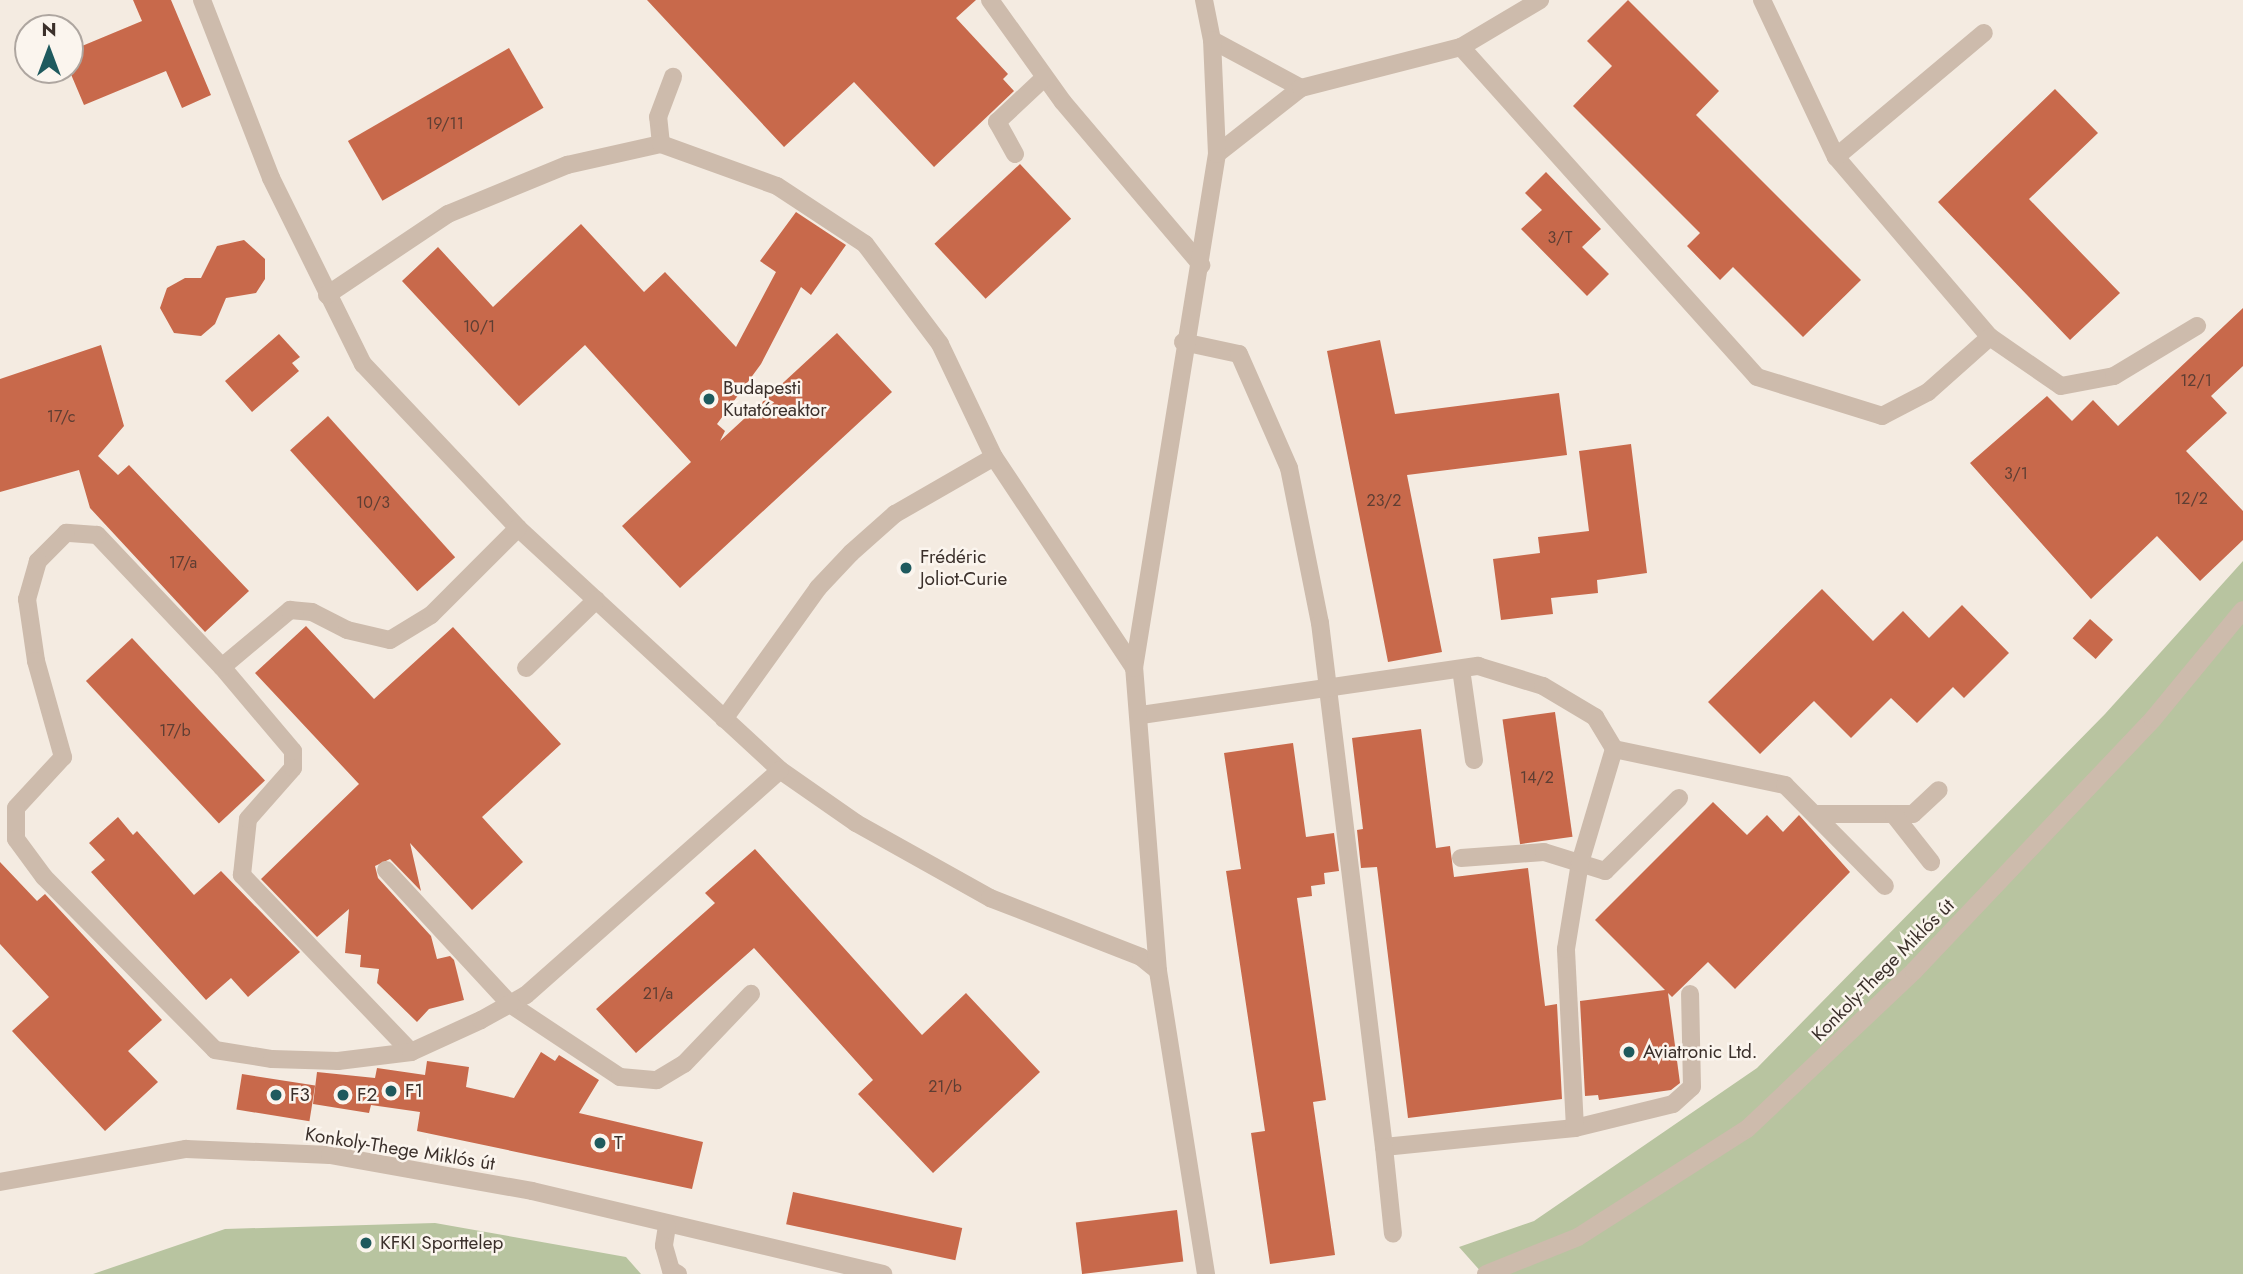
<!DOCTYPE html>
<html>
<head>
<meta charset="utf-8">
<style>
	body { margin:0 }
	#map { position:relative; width:2243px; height:1274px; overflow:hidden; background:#f4ebe1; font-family:Jost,sans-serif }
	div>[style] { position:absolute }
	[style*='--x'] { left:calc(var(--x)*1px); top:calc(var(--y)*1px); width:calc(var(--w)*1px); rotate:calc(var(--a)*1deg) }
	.green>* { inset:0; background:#b8c4a0 }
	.building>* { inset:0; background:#c8694b; transform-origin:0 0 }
	.minor>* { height:18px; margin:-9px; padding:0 9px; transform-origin:9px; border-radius:9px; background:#cdbbac }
	.dots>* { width:19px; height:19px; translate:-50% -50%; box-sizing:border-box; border:4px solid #fbf5ee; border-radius:50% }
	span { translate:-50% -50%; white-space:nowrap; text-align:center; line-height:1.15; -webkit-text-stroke:5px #fbf5ee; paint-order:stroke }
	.number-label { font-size:16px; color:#5e3e33 }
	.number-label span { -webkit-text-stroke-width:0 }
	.poi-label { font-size:19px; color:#3b302b }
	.left { translate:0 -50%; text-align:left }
	.street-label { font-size:19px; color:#3b302b }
	.north { position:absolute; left:14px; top:14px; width:70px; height:70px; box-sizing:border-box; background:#fbf5ee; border:2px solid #aea6a0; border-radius:50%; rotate:0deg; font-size:19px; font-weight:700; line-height:28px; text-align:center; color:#3b302b }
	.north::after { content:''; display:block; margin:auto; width:24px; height:32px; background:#1f5a5e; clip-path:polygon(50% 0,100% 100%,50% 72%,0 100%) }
</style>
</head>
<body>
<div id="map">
	<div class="green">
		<div style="clip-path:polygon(2243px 561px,2243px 1274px,1483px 1274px,1459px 1247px,1534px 1221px,1757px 1068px,2105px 714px)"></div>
		<div style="clip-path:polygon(435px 1223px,626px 1257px,641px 1274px,93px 1274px,225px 1229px)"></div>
	</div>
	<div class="building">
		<div style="clip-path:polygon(133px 0,171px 0,211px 95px,182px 108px,166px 71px,84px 105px,70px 72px,70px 51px,142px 21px)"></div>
		<div style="clip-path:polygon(647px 0,976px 0,956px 18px,1008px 74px,1003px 79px,1014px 91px,934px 167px,854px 82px,784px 147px)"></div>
		<div style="clip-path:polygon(1628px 0,1719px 91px,1696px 115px,1861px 280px,1803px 337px,1733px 267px,1720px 280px,1687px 246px,1700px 233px,1573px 106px,1612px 66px,1587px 41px)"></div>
		<div style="left:509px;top:48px;width:69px;height:186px;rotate:60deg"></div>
		<div style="clip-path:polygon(2055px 89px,2098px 133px,2029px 199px,2120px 293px,2070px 340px,1938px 202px)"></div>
		<div style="left:1020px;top:164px;width:75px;height:117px;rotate:47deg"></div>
		<div style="clip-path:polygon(1546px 172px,1601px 229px,1582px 247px,1609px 274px,1587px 296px,1521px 229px,1542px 210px,1525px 193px)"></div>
		<div style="clip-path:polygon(796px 212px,846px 245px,811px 295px,801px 287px,761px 364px,717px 424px,725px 431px,720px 441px,837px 333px,892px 392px,680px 588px,622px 526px,691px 462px,585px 345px,519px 406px,402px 281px,438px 247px,493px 307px,581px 224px,644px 292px,665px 272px,736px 347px,776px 272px,760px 261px)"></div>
		<div style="clip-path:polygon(244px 240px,265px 259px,265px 279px,256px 293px,226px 298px,215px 324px,201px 336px,174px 333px,160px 308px,167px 288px,185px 278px,201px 278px,217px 246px)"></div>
		<div style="clip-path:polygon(2243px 308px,2243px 366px,2211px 396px,2227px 413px,2186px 451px,2243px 511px,2243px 540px,2200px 581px,2157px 536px,2091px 599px,1970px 463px,2047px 396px,2072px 421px,2093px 400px,2118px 426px)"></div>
		<div style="clip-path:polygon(279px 334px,300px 357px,292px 363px,299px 371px,252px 412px,225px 381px)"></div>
		<div style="clip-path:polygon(1380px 340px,1395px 414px,1559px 393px,1567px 455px,1407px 475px,1442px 652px,1388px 662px,1327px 351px)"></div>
		<div style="clip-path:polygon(101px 345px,124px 426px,98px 456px,118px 475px,129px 465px,249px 591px,205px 632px,90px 508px,79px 470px,0 492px,0 379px)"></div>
		<div style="left:328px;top:416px;width:190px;height:51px;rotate:48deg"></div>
		<div style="clip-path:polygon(1631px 444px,1647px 573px,1597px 580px,1598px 593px,1551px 598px,1553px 614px,1501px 620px,1493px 559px,1540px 553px,1538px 537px,1589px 531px,1579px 451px)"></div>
		<div style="clip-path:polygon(1822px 589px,1873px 641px,1903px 611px,1929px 638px,1962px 605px,2009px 653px,1964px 698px,1953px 687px,1917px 723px,1891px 698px,1851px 738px,1814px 701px,1760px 754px,1708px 702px)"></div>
		<div style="left:2090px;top:619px;width:31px;height:26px;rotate:42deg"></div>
		<div style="clip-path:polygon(306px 626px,374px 699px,453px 627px,561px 744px,482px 817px,523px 862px,472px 910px,410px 843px,421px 891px,390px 859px,375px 866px,378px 878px,431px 936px,437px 959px,450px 956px,454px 960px,464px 1000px,429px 1009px,417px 1022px,377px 983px,379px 969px,360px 967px,361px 955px,345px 953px,349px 909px,317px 937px,261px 879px,359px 784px,255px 673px)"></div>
		<div style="left:132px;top:638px;width:195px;height:63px;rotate:47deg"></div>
		<div style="left:1555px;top:712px;width:126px;height:53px;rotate:82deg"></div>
		<div style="clip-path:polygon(1421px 729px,1436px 848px,1450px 846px,1454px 877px,1528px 868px,1545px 1006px,1557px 1004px,1562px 1099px,1408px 1118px,1377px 867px,1361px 868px,1357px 830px,1363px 829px,1352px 738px)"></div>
		<div style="clip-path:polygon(1293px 743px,1306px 837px,1334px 833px,1339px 871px,1324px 873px,1325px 884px,1311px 886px,1312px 896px,1297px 898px,1326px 1100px,1313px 1102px,1335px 1255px,1270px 1264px,1251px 1133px,1265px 1131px,1226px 871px,1241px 869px,1224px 753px)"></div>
		<div style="clip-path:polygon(1713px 802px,1747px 835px,1767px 815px,1783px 832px,1799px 815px,1850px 872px,1735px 989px,1708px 962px,1672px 997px,1668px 993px,1680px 1083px,1671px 1090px,1599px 1100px,1598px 1095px,1585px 1096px,1580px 1001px,1665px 990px,1595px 920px)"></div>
		<div style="clip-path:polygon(118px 817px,133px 835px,137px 831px,194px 895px,221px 871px,300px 952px,248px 997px,231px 978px,206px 1000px,91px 872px,105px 860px,89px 843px)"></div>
		<div style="clip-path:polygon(755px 849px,922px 1035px,966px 993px,1040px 1072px,933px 1173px,858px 1094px,873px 1080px,754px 948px,636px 1053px,596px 1009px,715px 903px,705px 893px)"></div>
		<div style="clip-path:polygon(0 862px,37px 901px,45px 894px,162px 1020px,128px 1051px,158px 1082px,105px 1131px,12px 1031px,49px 997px,0 944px)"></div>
		<div style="clip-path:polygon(541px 1052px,555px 1061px,559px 1055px,599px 1080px,579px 1113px,703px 1142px,692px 1189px,417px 1131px,420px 1112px,371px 1105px,369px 1113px,313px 1104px,317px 1072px,375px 1078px,377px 1068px,425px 1075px,427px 1061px,469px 1067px,466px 1087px,514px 1098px)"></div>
		<div style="left:242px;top:1074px;width:74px;height:36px;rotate:9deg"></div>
		<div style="left:793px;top:1192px;width:173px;height:33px;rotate:12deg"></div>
		<div style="left:1177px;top:1210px;width:52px;height:102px;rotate:83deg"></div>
	</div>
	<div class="minor">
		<div style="--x:202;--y:0;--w:191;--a:68.8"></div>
		<div style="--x:271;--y:178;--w:208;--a:63.7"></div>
		<div style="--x:363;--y:364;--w:226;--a:46.6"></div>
		<div style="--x:518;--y:528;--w:357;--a:42.7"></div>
		<div style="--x:780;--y:770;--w:93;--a:34.9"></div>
		<div style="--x:856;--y:823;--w:154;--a:29.2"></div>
		<div style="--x:990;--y:898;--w:162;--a:21.3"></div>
		<div style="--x:1141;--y:957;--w:22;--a:39"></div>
		<div style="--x:990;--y:0;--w:125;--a:54.4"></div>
		<div style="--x:1063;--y:102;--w:214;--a:49.7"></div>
		<div style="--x:1204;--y:0;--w:41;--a:78.7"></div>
		<div style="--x:1212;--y:40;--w:101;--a:28.3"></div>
		<div style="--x:1762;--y:0;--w:174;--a:64.8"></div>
		<div style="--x:1836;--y:157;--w:237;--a:49.5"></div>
		<div style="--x:1990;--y:337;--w:86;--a:34.6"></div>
		<div style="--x:2061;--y:386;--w:54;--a:-10.7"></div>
		<div style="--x:2114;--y:376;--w:97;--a:-31.1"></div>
		<div style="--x:1461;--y:47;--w:443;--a:48.1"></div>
		<div style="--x:1757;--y:377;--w:131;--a:17.3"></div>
		<div style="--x:1882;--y:416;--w:52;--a:-27.6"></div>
		<div style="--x:1928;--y:392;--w:83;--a:-41.6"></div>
		<div style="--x:661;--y:144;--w:27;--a:-96"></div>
		<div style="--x:658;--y:117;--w:43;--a:-69.4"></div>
		<div style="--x:1015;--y:154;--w:37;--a:-119"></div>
		<div style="--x:997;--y:122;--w:64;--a:-43.1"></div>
		<div style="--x:1217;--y:154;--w:107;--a:-38.2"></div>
		<div style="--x:1301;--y:88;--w:165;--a:-14.4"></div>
		<div style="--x:1461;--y:47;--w:92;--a:-30.7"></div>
		<div style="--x:1836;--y:157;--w:193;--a:-40"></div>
		<div style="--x:327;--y:295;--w:146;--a:-33.8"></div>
		<div style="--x:448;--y:214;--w:129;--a:-22.4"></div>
		<div style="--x:567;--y:165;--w:96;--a:-12.6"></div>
		<div style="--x:661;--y:144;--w:123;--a:19.9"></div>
		<div style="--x:777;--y:186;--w:105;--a:33.4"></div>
		<div style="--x:865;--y:244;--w:125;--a:53.1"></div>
		<div style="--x:940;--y:344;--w:125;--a:64.5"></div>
		<div style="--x:994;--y:457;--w:253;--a:56.4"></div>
		<div style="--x:1183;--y:342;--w:57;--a:12.1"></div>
		<div style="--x:1239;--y:354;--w:124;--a:66.3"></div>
		<div style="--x:1289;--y:468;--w:158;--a:78.7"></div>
		<div style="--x:1320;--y:623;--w:528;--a:83.04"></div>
		<div style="--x:1384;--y:1147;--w:192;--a:-5.7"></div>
		<div style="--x:1575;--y:1128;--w:101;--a:-13.8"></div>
		<div style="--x:1673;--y:1104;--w:25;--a:-42"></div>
		<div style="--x:1692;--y:1087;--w:93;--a:-91.2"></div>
		<div style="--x:222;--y:667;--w:89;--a:-40"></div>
		<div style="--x:290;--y:610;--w:22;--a:5"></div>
		<div style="--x:312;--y:612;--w:39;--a:27"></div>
		<div style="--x:347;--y:630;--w:44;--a:13.1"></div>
		<div style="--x:390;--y:640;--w:48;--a:-31.4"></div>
		<div style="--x:431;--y:615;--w:123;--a:-45"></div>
		<div style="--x:526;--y:668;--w:98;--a:-44.2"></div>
		<div style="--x:1461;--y:669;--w:92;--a:81.9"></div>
		<div style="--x:1141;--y:715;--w:341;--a:-8.3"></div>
		<div style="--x:1478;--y:666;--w:68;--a:17.1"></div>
		<div style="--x:1543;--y:686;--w:61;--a:30.8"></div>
		<div style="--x:1595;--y:717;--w:37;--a:59"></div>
		<div style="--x:1614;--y:749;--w:175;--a:11.9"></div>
		<div style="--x:1785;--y:785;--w:142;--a:45.3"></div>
		<div style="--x:724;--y:719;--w:161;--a:-54.3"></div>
		<div style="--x:818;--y:588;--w:48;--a:-46.7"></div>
		<div style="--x:851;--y:553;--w:59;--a:-41.6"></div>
		<div style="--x:895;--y:514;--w:114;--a:-29.9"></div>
		<div style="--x:1816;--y:814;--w:97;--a:0"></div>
		<div style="--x:1913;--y:814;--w:35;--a:-43"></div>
		<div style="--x:1894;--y:815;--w:60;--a:51.8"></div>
		<div style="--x:1461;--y:858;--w:83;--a:-4.1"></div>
		<div style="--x:1544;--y:852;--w:64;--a:17.3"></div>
		<div style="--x:1605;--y:871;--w:104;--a:-44.6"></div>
		<div style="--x:386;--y:870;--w:183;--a:47.2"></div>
		<div style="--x:510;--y:1004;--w:132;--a:33.6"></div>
		<div style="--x:620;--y:1077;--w:37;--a:5"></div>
		<div style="--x:657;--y:1080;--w:31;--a:-31"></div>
		<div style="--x:684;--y:1064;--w:97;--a:-46.3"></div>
		<div style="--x:411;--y:1052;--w:245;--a:-133.7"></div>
		<div style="--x:242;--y:875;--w:56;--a:-83.9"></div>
		<div style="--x:248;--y:819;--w:68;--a:-48.6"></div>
		<div style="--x:293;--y:768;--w:17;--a:-90"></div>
		<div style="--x:293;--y:751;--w:110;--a:-130.2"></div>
		<div style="--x:222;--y:667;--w:182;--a:-133.4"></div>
		<div style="--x:97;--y:535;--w:31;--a:-176"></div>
		<div style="--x:66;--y:533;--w:40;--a:135"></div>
		<div style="--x:38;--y:561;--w:40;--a:106"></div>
		<div style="--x:27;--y:599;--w:63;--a:81.7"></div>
		<div style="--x:36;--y:661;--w:100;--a:74.3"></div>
		<div style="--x:63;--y:757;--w:69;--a:132.7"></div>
		<div style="--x:16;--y:808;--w:31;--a:90"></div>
		<div style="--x:16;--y:839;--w:47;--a:53.6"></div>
		<div style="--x:44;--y:877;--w:243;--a:45.3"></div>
		<div style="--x:215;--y:1050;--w:58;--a:9"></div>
		<div style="--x:272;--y:1059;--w:66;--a:1.7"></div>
		<div style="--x:338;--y:1061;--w:74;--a:-7"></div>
		<div style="--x:411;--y:1052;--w:77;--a:-24.6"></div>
		<div style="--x:481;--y:1020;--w:51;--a:-29.1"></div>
		<div style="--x:526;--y:995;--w:339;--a:-41.5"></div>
		<div style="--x:1575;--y:1128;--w:179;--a:-92.9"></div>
		<div style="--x:1566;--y:949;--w:87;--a:-80.8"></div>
		<div style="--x:1580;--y:863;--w:119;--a:-73.4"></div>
		<div style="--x:1384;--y:1147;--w:87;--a:84.1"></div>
		<div style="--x:0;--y:1182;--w:189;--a:-10.1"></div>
		<div style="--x:186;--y:1149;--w:144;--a:2.4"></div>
		<div style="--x:330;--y:1155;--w:205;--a:10.1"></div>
		<div style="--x:532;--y:1191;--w:361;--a:13.3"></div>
		<div style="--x:667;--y:1226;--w:20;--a:99"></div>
		<div style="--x:664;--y:1246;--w:25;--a:74"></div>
		<div style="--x:671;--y:1270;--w:8;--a:30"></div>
		<div style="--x:1206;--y:1274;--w:307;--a:-99"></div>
		<div style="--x:1158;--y:971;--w:304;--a:-94.5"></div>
		<div style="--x:1134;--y:668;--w:521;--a:-80.83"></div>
		<div style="--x:1217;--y:154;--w:114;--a:-92.5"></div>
		<div style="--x:1486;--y:1274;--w:99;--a:-21.9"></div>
		<div style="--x:1578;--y:1237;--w:201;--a:-32.6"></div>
		<div style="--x:1747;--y:1129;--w:230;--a:-43.4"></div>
		<div style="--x:1914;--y:971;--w:347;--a:-46.5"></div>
		<div style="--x:2153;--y:719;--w:141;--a:-50.5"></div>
	</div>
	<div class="dots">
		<div style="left:709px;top:399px;background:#1f5a5e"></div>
		<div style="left:906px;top:568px;background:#1f5a5e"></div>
		<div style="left:1629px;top:1052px;background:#1f5a5e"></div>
		<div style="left:391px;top:1091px;background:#1f5a5e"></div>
		<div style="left:276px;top:1095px;background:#1f5a5e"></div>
		<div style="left:343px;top:1095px;background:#1f5a5e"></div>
		<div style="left:600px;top:1143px;background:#1f5a5e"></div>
		<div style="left:366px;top:1243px;background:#1f5a5e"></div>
	</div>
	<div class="number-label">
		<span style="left:445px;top:124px">19/11</span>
		<span style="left:1560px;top:238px">3/T</span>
		<span style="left:479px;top:327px">10/1</span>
		<span style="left:2196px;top:381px">12/1</span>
		<span style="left:61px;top:417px">17/c</span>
		<span style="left:2016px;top:474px">3/1</span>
		<span style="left:2191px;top:499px">12/2</span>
		<span style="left:1384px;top:501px">23/2</span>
		<span style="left:373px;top:503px">10/3</span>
		<span style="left:183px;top:563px">17/a</span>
		<span style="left:175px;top:731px">17/b</span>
		<span style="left:1537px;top:778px">14/2</span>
		<span style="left:658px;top:994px">21/a</span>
		<span style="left:945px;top:1087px">21/b</span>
	</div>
	<div class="poi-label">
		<span class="left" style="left:723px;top:399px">Budapesti<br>Kutatóreaktor</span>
		<span class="left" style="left:920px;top:568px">Frédéric<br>Joliot-Curie</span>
		<span class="left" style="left:1643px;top:1052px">Aviatronic Ltd.</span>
		<span class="left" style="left:405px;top:1091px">F1</span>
		<span class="left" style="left:290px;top:1095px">F3</span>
		<span class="left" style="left:357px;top:1095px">F2</span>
		<span class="left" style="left:614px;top:1143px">T</span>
		<span class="left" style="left:380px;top:1243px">KFKI Sporttelep</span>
	</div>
	<div class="street-label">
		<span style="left:1883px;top:970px;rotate:-45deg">Konkoly-Thege Miklós út</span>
		<span style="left:400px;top:1149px;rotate:9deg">Konkoly-Thege Miklós út</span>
	</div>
	<div class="north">N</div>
</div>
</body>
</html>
